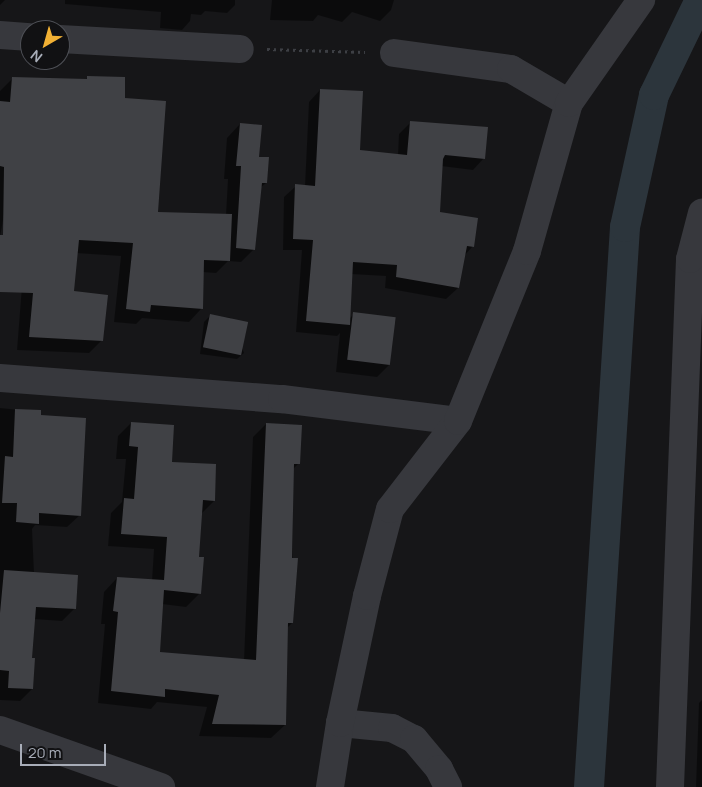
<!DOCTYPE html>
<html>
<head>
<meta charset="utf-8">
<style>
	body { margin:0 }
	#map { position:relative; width:702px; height:787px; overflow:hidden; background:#161618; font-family:Manrope,sans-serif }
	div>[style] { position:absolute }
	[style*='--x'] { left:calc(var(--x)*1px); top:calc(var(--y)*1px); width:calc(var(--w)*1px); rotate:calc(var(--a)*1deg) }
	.shadow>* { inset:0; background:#0007 }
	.canal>* { height:30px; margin:-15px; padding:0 15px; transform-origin:15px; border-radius:15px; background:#2c353c }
	.building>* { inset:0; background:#404145; transform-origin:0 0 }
	.path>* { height:3px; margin-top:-1.5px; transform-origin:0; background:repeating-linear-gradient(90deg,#3d3f44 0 2.5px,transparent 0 6.5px) }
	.minor>* { height:28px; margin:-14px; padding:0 14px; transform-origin:14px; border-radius:14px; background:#37383d }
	span { translate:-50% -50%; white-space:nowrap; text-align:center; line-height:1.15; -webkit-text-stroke:4px #111113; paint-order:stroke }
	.north { position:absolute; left:20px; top:20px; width:50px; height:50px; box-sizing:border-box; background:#111113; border:1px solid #4d4f55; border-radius:50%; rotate:218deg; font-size:14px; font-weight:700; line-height:20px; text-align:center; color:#a8adb8 }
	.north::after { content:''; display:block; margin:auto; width:18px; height:22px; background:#f2b134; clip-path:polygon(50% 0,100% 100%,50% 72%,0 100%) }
	.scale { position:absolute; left:20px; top:744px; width:86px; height:22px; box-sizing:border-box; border:2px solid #a8adb8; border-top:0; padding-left:6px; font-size:15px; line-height:18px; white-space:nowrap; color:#a8adb8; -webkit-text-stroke:4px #111113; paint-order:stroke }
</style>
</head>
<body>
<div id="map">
	<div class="shadow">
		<div style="clip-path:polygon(0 0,5px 0,0 5px)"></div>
		<div style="clip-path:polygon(65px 0,235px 0,235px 5px,227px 13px,205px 11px,201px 15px,191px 14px,190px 21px,182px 30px,160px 28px,161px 12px,65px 4px)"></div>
		<div style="clip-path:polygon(272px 0,394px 0,391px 10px,380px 21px,352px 12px,342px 22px,318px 15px,313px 21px,270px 20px)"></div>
		<div style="clip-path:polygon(88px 77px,123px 99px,157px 213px,226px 215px,228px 179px,224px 179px,227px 138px,240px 124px,258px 158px,266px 183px,260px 188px,254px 249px,241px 262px,228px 261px,216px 273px,202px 272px,201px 309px,189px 322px,142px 318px,136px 324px,114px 322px,121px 256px,76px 253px,72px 293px,102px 340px,89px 353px,17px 350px,30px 184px,10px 181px,0 237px,0 91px,13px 78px,85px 81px)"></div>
		<div style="clip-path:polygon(320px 90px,359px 151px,398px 155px,399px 134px,411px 122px,484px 158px,473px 170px,441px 166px,438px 213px,473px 246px,464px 256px,458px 288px,446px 299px,385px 288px,386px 276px,351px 274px,349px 319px,354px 314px,390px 364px,377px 377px,336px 372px,340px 333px,337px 336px,296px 332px,302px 250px,283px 250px,284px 197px,296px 186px,305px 186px,309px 102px)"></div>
		<div style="clip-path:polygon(211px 315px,231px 318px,244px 353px,237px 359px,200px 354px,204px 322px)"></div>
		<div style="clip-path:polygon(0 408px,40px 412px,40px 416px,80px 515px,67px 527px,35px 525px,32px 529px,34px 573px,75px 608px,62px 621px,34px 619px,30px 659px,32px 689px,20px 701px,0 700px)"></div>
		<div style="clip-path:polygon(131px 423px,171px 463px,214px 501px,201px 514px,198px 558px,202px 558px,199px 594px,186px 607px,162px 604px,159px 653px,244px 661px,253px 437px,266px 424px,298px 464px,293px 469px,292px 623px,287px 628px,285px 725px,271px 738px,199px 736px,207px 707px,157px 702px,151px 709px,98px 703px,105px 624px,101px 624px,104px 592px,117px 578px,152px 581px,154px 549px,108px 546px,111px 513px,122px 502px,126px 459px,116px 459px,118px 436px)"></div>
		<div style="clip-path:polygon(702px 700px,702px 787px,696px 787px,699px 703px)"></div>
	</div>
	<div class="canal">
		<div style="--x:589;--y:787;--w:561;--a:-86.32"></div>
		<div style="--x:625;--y:227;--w:135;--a:-77.6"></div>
		<div style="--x:654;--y:95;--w:106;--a:-64.2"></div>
	</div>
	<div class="building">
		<div style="clip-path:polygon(87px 76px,125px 77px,125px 98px,166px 101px,158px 212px,232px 214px,230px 261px,204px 260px,203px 309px,151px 305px,150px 312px,126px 309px,133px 243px,79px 240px,74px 291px,108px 295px,103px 341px,29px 337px,33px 293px,0 292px,0 235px,3px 235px,4px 167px,0 166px,0 101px,10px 102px,12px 77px,87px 79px)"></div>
		<div style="clip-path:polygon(320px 89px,363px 91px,360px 150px,407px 155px,410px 121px,488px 127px,485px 159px,445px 155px,443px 159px,440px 212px,478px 218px,474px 247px,467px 246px,459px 288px,396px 277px,397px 265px,353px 262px,350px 325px,306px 321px,313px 240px,293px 239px,295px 184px,315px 186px)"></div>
		<div style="clip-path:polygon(240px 123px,262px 125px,259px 157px,269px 157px,267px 183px,262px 183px,255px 250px,236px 248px,241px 166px,236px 166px)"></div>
		<div style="left:353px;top:312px;width:43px;height:48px;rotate:7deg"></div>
		<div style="left:210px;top:314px;width:39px;height:34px;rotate:12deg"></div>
		<div style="clip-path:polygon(15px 409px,41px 410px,41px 415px,86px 418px,81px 516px,39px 513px,39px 524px,16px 522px,17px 503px,2px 503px,5px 456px,13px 457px)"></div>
		<div style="clip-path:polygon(131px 422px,174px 425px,172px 462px,216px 464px,215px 501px,203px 500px,199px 557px,204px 557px,201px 594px,164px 590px,160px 652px,256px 660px,266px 423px,302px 425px,300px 464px,294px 464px,292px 558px,298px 558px,293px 623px,288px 623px,286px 725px,212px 724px,219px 695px,165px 689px,165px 697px,111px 691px,118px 612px,113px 611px,117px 577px,164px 580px,167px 537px,121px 534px,124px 498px,134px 499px,138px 447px,129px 446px)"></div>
		<div style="clip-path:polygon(4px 570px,78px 575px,76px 609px,36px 607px,32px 658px,35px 658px,33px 689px,8px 688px,9px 671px,0 670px,0 613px)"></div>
	</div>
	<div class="path">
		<div style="--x:267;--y:49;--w:98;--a:1.8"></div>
	</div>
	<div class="minor">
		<div style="--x:0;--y:35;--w:30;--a:4"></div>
		<div style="--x:60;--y:39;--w:180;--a:3.2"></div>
		<div style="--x:394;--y:53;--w:118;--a:7.8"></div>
		<div style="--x:511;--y:69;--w:67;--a:30.4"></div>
		<div style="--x:0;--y:378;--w:283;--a:4.3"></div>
		<div style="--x:282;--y:399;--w:177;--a:7.1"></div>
		<div style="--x:340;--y:723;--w:52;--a:5.5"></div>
		<div style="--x:392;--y:728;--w:25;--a:27"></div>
		<div style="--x:414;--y:739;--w:39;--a:50"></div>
		<div style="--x:439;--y:769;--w:20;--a:63"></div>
		<div style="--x:0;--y:730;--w:171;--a:19.5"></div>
		<div style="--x:330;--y:787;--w:65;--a:-81.1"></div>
		<div style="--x:340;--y:723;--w:130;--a:-78"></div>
		<div style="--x:367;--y:596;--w:90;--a:-75.2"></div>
		<div style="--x:390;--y:509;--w:111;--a:-52.3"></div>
		<div style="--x:458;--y:421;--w:183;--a:-67.9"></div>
		<div style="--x:527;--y:251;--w:154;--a:-74.2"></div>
		<div style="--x:569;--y:103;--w:126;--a:-55"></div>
		<div style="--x:670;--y:787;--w:528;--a:-87.83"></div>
		<div style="--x:690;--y:259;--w:48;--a:-75.4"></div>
	</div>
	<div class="north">N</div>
	<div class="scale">20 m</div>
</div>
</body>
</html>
